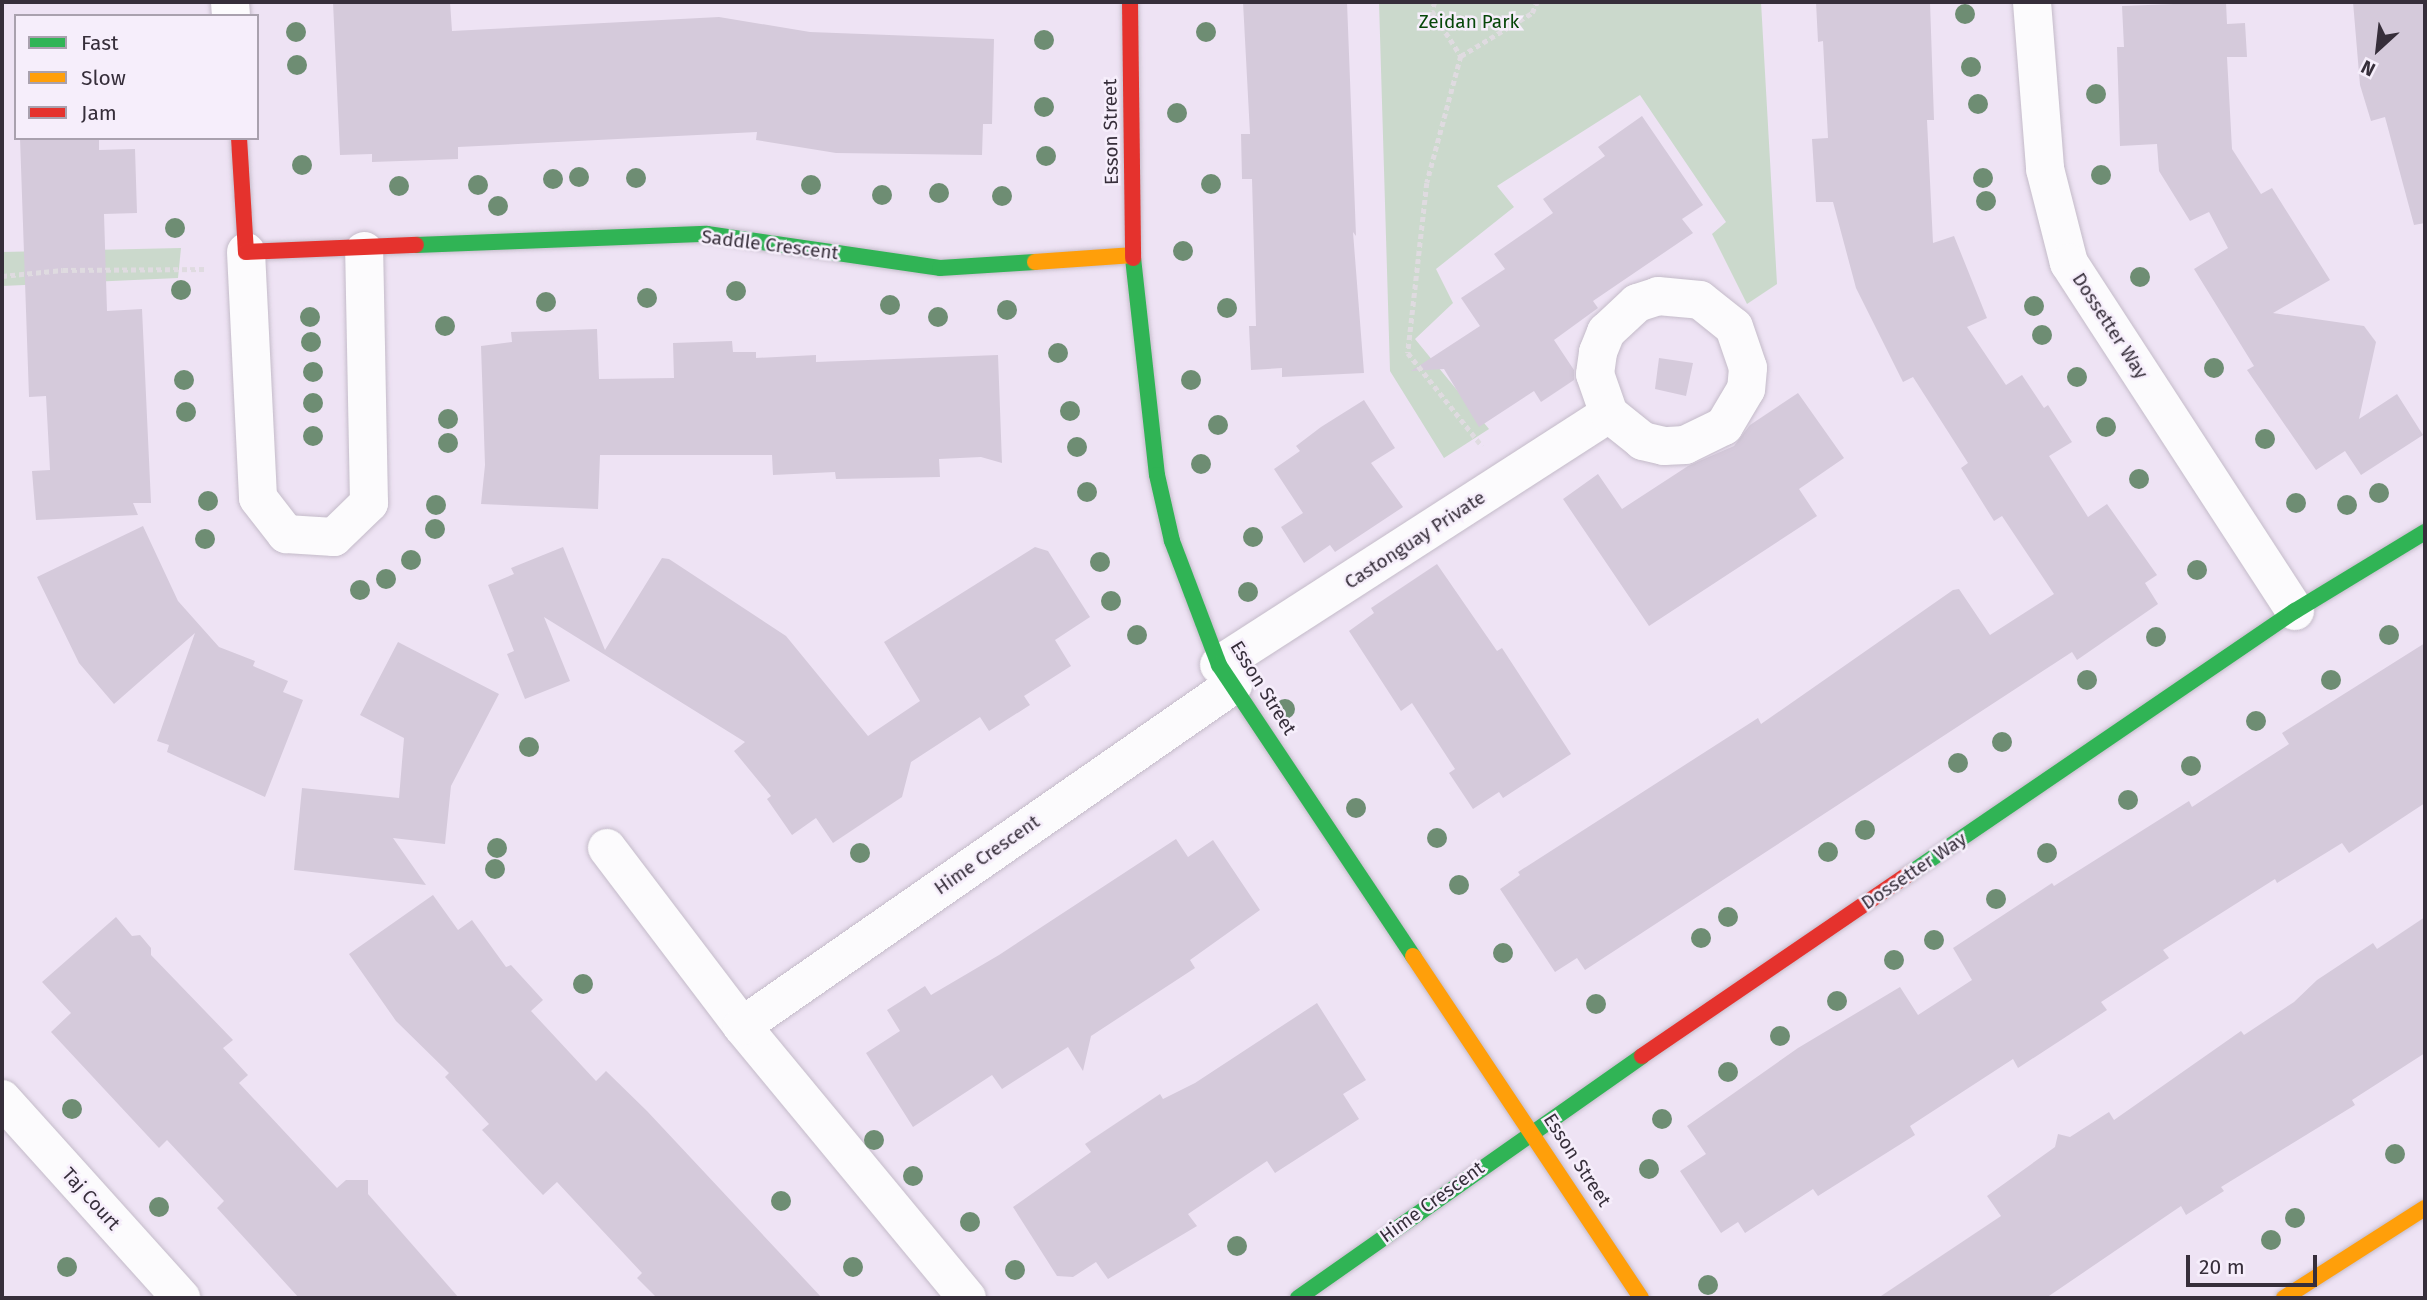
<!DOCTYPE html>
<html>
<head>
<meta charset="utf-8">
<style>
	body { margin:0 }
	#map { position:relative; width:2427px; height:1300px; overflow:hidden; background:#eee3f4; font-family:"Fira Sans",sans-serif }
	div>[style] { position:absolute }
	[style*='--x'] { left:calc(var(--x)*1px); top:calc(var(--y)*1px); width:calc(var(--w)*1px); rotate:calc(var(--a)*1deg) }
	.green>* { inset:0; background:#cbd9cc }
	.building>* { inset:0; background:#d5cadb }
	.path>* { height:4.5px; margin-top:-2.25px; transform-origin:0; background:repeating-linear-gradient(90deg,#dfdbe0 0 5px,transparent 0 8.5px) }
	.roads { filter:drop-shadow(0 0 2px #c4bbc9) drop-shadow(0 0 2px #c4bbc9) }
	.street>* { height:38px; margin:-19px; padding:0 19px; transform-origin:19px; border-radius:19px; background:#fcfbfd }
	.fast>* { height:16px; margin:-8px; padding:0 8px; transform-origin:8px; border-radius:8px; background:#30b455 }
	.slow>* { height:16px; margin:-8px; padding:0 8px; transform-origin:8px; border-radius:8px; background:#ff9f0a }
	.jam>* { height:16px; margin:-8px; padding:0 8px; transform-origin:8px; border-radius:8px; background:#e5322d }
	.trees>* { width:20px; height:20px; margin:-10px; border-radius:50%; background:#6e8d73 }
	span { translate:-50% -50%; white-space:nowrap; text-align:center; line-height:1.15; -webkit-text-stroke:5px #f6eefb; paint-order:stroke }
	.park-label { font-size:19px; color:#064709 }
	.street-label { font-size:19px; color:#362e3a }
	.frame { position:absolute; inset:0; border:4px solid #362e3a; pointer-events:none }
	.legend { position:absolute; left:14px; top:14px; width:245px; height:126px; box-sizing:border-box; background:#f6eefb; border:2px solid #a9a1ae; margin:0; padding:9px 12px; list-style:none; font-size:21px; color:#362e3a }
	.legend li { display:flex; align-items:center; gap:14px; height:35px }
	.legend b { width:35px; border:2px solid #a9a1ae }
	.north { position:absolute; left:2343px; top:14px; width:70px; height:70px; -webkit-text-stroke:5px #f6eefb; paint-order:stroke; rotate:207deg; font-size:19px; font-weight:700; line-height:28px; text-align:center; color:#362e3a }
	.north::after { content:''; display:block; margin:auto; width:24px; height:32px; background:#362e3a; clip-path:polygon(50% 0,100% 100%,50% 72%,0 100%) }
	.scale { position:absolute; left:2186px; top:1255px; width:131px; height:32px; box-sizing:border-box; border:4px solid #362e3a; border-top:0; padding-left:9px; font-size:21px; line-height:24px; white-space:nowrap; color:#362e3a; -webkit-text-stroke:5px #f6eefb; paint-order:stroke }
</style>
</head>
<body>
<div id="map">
	<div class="green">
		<div style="clip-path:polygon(1379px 2px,1761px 2px,1777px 284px,1747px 304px,1712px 234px,1726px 222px,1640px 95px,1497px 186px,1514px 207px,1436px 269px,1453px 303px,1415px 339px,1489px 429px,1444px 458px,1390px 371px)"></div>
		<div style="clip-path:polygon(181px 248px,178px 278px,2px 286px,2px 252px)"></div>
	</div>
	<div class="building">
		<div style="clip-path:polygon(333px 2px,450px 2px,452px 31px,719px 17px,810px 32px,994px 39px,992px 124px,983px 124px,982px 155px,836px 153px,756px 140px,757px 132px,458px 147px,458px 159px,372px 162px,372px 154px,340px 155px)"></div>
		<div style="clip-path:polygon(1243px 2px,1347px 2px,1356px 236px,1353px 232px,1364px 373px,1282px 377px,1282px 368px,1251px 370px,1249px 326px,1256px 326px,1252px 179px,1242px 179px,1241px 134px,1250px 134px)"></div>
		<div style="clip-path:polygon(1816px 2px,1930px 2px,1934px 120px,1927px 120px,1933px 243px,1954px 236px,1987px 318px,1967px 327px,2006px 385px,2022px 375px,2044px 408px,2048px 405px,2072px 442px,2049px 456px,2088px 517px,2107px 504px,2157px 575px,2145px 583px,2158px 604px,2077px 660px,2072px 652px,1585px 970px,1577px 958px,1555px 972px,1500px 889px,1520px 875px,1518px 872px,1758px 718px,1761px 724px,1953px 590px,1959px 589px,1990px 635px,2054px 594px,2002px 516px,1994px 521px,1961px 468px,1968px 463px,1913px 377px,1903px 382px,1856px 288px,1833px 202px,1816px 202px,1812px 139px,1828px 138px,1823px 41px,1818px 42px)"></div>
		<div style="clip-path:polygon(2226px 2px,2227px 24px,2245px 23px,2247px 57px,2227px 57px,2232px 149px,2261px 194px,2272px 188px,2330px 280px,2273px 313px,2364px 326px,2376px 342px,2359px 419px,2397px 394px,2423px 435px,2361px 475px,2345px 451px,2316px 470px,2247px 370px,2254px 366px,2194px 269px,2228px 248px,2209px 212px,2190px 221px,2159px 171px,2157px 144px,2120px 146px,2117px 47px,2124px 47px,2122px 6px)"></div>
		<div style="clip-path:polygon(2353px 2px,2425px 2px,2425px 223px,2414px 225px,2385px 117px,2371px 121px,2360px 85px)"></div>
		<div style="clip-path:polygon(1642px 116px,1703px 205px,1682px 219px,1693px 233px,1593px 301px,1598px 308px,1554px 340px,1574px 370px,1574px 380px,1541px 402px,1534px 391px,1479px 427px,1444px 369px,1411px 371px,1480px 326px,1461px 298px,1505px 269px,1494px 254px,1553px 213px,1543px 199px,1605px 156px,1598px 147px)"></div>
		<div style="clip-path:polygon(20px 138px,99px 138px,99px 150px,135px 149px,137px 213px,104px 214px,107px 311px,142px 309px,151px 503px,133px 503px,138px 515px,36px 520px,32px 471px,50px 470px,46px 396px,29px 397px)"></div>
		<div style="clip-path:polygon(597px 329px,599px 379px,674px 378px,673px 343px,732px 341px,733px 352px,756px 352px,756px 358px,816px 355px,816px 362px,998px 355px,1002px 463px,981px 457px,939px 459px,940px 477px,836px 479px,835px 472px,773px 475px,772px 455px,600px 455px,598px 509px,481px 504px,485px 465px,481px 346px,512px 342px,511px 332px)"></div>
		<div style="clip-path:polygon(1659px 358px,1693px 363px,1686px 396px,1655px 389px)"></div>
		<div style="clip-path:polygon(1798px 393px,1844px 458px,1799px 489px,1817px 516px,1649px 626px,1563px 499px,1598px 474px,1622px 509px,1688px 466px,1734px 446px,1750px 425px)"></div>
		<div style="clip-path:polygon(1364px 400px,1395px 448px,1371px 463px,1403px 507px,1335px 552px,1330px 545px,1304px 563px,1281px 527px,1303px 513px,1274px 469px,1300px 451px,1296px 446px,1321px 427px)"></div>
		<div style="clip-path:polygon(143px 526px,178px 601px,219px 647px,255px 661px,253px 666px,288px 681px,283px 692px,303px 700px,265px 797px,167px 752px,169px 745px,157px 741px,195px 633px,114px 704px,79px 663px,37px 577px)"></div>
		<div style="clip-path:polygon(563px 547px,605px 650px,662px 558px,669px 559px,786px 636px,868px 736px,920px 701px,884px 642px,1035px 547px,1048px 551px,1090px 617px,1055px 640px,1071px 666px,1024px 696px,1030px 705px,989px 731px,980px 717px,911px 762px,902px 797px,833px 843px,816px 818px,792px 835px,767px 799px,771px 796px,734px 751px,745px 742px,544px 617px,570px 681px,525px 699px,507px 654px,514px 651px,488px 585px,514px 574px,511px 568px)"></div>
		<div style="clip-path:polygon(1437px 564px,1497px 651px,1502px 648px,1571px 754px,1503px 798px,1499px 792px,1473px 809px,1449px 773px,1455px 769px,1412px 703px,1401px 711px,1349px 631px,1374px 613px,1371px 608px)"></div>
		<div style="clip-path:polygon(398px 642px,499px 694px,451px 786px,445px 844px,393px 838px,426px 885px,294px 870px,302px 788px,399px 798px,404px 738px,360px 715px)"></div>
		<div style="clip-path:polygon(2425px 643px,2425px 803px,2349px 853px,2342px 843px,2277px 883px,2275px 879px,2163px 950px,2169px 958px,2101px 1002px,2107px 1010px,2018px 1068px,2013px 1059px,1910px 1126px,1915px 1135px,1818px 1196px,1813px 1189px,1745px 1233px,1738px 1222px,1721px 1233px,1680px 1171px,1706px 1154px,1687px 1126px,1798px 1048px,1900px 987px,1918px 1015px,1972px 980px,1953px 948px,2052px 883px,2054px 886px,2189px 801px,2192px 807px,2289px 744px,2282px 733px)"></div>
		<div style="clip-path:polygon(1176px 839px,1188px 857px,1213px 840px,1260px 910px,1190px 960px,1195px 968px,1091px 1036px,1083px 1071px,1068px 1047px,1002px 1089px,992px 1075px,913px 1127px,866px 1053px,900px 1031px,887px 1010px,925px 986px,931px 995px,999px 955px)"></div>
		<div style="clip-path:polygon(433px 895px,458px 930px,472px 920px,506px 967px,511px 965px,543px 1000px,531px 1011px,596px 1081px,606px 1071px,647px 1111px,822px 1298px,657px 1298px,637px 1278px,642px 1273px,557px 1182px,543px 1195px,482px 1130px,489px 1124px,445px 1077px,449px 1073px,396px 1021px,349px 954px)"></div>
		<div style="clip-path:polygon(116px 917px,132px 936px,140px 935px,151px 948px,151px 955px,233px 1040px,223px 1048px,248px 1075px,239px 1083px,337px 1188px,346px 1180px,368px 1180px,368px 1194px,459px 1298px,299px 1298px,217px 1208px,224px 1201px,167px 1140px,159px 1148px,51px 1032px,71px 1013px,42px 982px)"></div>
		<div style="clip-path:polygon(2425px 917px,2425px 1053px,2352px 1100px,2355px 1105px,2221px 1187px,2224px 1191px,2186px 1215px,2181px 1206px,2046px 1298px,1878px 1298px,2001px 1216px,1987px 1196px,2055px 1147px,2058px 1134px,2070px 1137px,2109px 1112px,2114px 1120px,2241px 1031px,2244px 1035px,2294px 1002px,2317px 980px,2373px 943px,2377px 949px)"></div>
		<div style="clip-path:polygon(1317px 1003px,1366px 1080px,1343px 1094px,1359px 1119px,1275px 1173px,1267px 1161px,1188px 1214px,1197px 1226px,1108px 1279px,1096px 1262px,1073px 1277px,1057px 1276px,1013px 1207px,1091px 1152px,1085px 1144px,1160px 1094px,1163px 1099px,1195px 1083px)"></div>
	</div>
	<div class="path">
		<div style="--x:1435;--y:2;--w:9;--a:108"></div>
		<div style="--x:1432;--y:11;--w:54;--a:57.2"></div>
		<div style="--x:1461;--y:56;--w:131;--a:105"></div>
		<div style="--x:1427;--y:183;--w:171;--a:96.4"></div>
		<div style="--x:1408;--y:353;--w:119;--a:51.5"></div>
		<div style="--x:1461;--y:56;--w:83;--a:-31.2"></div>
		<div style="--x:1532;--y:13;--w:12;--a:-66"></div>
		<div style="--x:2;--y:276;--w:61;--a:-5.6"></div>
		<div style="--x:63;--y:270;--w:144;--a:-0.4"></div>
	</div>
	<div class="roads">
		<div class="street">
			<div style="--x:230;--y:2;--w:14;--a:86"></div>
			<div style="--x:2032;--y:2;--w:168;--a:85.5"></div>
			<div style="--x:2045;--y:169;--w:97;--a:75.7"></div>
			<div style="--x:2069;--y:263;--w:415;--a:57"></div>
			<div style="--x:246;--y:252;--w:246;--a:87.2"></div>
			<div style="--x:258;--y:498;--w:46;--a:52.1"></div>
			<div style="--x:286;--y:534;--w:48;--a:3.6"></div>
			<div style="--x:334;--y:537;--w:49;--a:-44.2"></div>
			<div style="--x:369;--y:503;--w:252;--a:-91.1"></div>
			<div style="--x:1219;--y:665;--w:464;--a:-32.8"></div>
			<div style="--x:1609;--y:414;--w:42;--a:-109.3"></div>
			<div style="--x:1595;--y:374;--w:22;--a:-82"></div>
			<div style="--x:1598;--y:352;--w:22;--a:-68"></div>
			<div style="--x:1606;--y:332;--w:42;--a:-43.1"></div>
			<div style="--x:1637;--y:303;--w:22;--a:-18"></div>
			<div style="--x:1658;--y:296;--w:42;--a:5.4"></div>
			<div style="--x:1700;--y:300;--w:43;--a:38.5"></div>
			<div style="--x:1734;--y:327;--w:43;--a:71.1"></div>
			<div style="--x:1748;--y:368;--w:21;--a:95"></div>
			<div style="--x:1746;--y:389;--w:43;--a:120.7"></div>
			<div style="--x:1724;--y:426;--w:43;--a:154"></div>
			<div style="--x:1685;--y:445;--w:21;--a:177"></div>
			<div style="--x:1664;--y:446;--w:22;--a:-167"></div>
			<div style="--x:1643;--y:441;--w:43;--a:-141.5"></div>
			<div style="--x:607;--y:848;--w:223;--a:52.8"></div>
			<div style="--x:742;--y:1026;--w:353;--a:50.4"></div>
			<div style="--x:742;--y:1026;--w:598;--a:-34.78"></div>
			<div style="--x:2;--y:1099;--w:268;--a:48"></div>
		</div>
		<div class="fast">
			<div style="--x:416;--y:245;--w:291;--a:-2.2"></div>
			<div style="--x:707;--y:234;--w:235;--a:8.3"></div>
			<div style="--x:940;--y:268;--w:95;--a:-3.6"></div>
			<div style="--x:1133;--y:258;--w:218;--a:83.7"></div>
			<div style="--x:1157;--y:475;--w:68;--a:77.2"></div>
			<div style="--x:1172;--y:541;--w:133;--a:69.2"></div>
			<div style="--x:1219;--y:665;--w:350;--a:56.3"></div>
			<div style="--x:1909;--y:874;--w:467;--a:-34.3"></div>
			<div style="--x:2295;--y:611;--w:152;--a:-31.3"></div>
			<div style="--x:1298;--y:1298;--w:421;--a:-35.1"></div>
		</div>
		<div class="slow">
			<div style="--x:1035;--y:262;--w:98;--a:-4.1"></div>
			<div style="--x:1413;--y:956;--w:411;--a:56.3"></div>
			<div style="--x:2284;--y:1298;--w:167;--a:-32.6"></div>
		</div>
		<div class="jam">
			<div style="--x:1130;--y:2;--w:256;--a:89.3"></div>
			<div style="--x:239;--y:138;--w:114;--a:86.5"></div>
			<div style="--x:246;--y:252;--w:170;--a:-2.4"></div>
			<div style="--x:1642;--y:1056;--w:323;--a:-34.3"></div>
		</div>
	</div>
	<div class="trees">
		<div style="left:1965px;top:14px"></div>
		<div style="left:296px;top:32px"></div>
		<div style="left:1206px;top:32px"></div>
		<div style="left:1044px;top:40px"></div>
		<div style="left:297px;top:65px"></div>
		<div style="left:1971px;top:67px"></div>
		<div style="left:2096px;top:94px"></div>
		<div style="left:1978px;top:104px"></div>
		<div style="left:1044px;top:107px"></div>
		<div style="left:1177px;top:113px"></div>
		<div style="left:1046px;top:156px"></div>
		<div style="left:302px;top:165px"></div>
		<div style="left:2101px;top:175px"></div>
		<div style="left:579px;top:177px"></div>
		<div style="left:636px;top:178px"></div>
		<div style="left:1983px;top:178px"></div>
		<div style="left:553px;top:179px"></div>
		<div style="left:1211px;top:184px"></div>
		<div style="left:478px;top:185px"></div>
		<div style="left:811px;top:185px"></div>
		<div style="left:399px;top:186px"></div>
		<div style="left:939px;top:193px"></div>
		<div style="left:882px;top:195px"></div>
		<div style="left:1002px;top:196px"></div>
		<div style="left:1986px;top:201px"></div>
		<div style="left:498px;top:206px"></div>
		<div style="left:175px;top:228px"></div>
		<div style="left:1183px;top:251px"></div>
		<div style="left:2140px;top:277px"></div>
		<div style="left:181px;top:290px"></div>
		<div style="left:736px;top:291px"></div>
		<div style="left:647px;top:298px"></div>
		<div style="left:546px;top:302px"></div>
		<div style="left:890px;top:305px"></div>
		<div style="left:2034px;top:306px"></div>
		<div style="left:1227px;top:308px"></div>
		<div style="left:1007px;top:310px"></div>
		<div style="left:310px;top:317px"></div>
		<div style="left:938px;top:317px"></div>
		<div style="left:445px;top:326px"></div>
		<div style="left:2042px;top:335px"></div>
		<div style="left:311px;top:342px"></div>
		<div style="left:1058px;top:353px"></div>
		<div style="left:2214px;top:368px"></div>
		<div style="left:313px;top:372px"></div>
		<div style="left:2077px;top:377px"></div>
		<div style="left:184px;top:380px"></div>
		<div style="left:1191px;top:380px"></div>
		<div style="left:313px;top:403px"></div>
		<div style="left:1070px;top:411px"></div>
		<div style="left:186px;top:412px"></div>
		<div style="left:448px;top:419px"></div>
		<div style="left:1218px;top:425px"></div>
		<div style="left:2106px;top:427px"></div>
		<div style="left:313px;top:436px"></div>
		<div style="left:2265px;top:439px"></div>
		<div style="left:448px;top:443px"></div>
		<div style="left:1077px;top:447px"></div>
		<div style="left:1201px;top:464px"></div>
		<div style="left:2139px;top:479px"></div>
		<div style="left:1087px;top:492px"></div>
		<div style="left:2379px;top:493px"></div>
		<div style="left:208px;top:501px"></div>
		<div style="left:2296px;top:503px"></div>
		<div style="left:436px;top:505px"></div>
		<div style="left:2347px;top:505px"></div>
		<div style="left:435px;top:529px"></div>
		<div style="left:1253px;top:537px"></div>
		<div style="left:205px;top:539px"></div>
		<div style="left:411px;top:560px"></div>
		<div style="left:1100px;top:562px"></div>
		<div style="left:2197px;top:570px"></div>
		<div style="left:386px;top:579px"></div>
		<div style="left:360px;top:590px"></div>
		<div style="left:1248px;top:592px"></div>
		<div style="left:1111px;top:601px"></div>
		<div style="left:1137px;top:635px"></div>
		<div style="left:2389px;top:635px"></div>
		<div style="left:2156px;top:637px"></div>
		<div style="left:2087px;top:680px"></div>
		<div style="left:2331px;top:680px"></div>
		<div style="left:1285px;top:709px"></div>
		<div style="left:2256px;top:721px"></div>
		<div style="left:2002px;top:742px"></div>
		<div style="left:529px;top:747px"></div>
		<div style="left:1958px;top:763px"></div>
		<div style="left:2191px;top:766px"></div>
		<div style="left:2128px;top:800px"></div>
		<div style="left:1356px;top:808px"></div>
		<div style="left:1865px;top:830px"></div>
		<div style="left:1437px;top:838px"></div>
		<div style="left:497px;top:848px"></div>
		<div style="left:1828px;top:852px"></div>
		<div style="left:860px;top:853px"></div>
		<div style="left:2047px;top:853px"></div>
		<div style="left:495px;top:869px"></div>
		<div style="left:1459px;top:885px"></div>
		<div style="left:1996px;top:899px"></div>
		<div style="left:1728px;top:917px"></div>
		<div style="left:1701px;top:938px"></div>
		<div style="left:1934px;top:940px"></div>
		<div style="left:1503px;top:953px"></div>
		<div style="left:1894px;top:960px"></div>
		<div style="left:583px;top:984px"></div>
		<div style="left:1837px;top:1001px"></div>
		<div style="left:1596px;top:1004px"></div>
		<div style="left:1780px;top:1036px"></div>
		<div style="left:1728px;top:1072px"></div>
		<div style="left:72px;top:1109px"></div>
		<div style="left:1662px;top:1119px"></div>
		<div style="left:874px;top:1140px"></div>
		<div style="left:2395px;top:1154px"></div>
		<div style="left:1649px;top:1169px"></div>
		<div style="left:913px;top:1176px"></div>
		<div style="left:781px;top:1201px"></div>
		<div style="left:159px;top:1207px"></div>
		<div style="left:2295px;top:1218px"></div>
		<div style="left:970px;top:1222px"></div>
		<div style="left:2271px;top:1240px"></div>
		<div style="left:1237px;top:1246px"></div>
		<div style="left:67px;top:1267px"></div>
		<div style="left:853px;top:1267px"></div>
		<div style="left:1015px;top:1270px"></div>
		<div style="left:1708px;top:1285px"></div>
	</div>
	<div class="park-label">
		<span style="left:1469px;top:22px">Zeidan Park</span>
	</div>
	<div class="street-label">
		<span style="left:1111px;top:132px;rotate:-91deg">Esson Street</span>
		<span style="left:770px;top:245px;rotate:7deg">Saddle Crescent</span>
		<span style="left:2110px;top:326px;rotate:57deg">Dossetter Way</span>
		<span style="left:1415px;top:540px;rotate:-33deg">Castonguay Private</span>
		<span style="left:1263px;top:688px;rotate:58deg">Esson Street</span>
		<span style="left:987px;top:855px;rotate:-35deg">Hime Crescent</span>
		<span style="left:1914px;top:871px;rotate:-34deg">Dossetter Way</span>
		<span style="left:1577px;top:1160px;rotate:57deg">Esson Street</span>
		<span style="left:91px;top:1199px;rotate:48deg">Taj Court</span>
		<span style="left:1432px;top:1202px;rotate:-36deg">Hime Crescent</span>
	</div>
	<div class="frame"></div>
	<ul class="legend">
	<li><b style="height:9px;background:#30b455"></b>Fast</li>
	<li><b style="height:9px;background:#ff9f0a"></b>Slow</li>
	<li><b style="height:9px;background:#e5322d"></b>Jam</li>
	</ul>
	<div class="north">N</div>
	<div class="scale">20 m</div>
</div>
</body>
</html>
